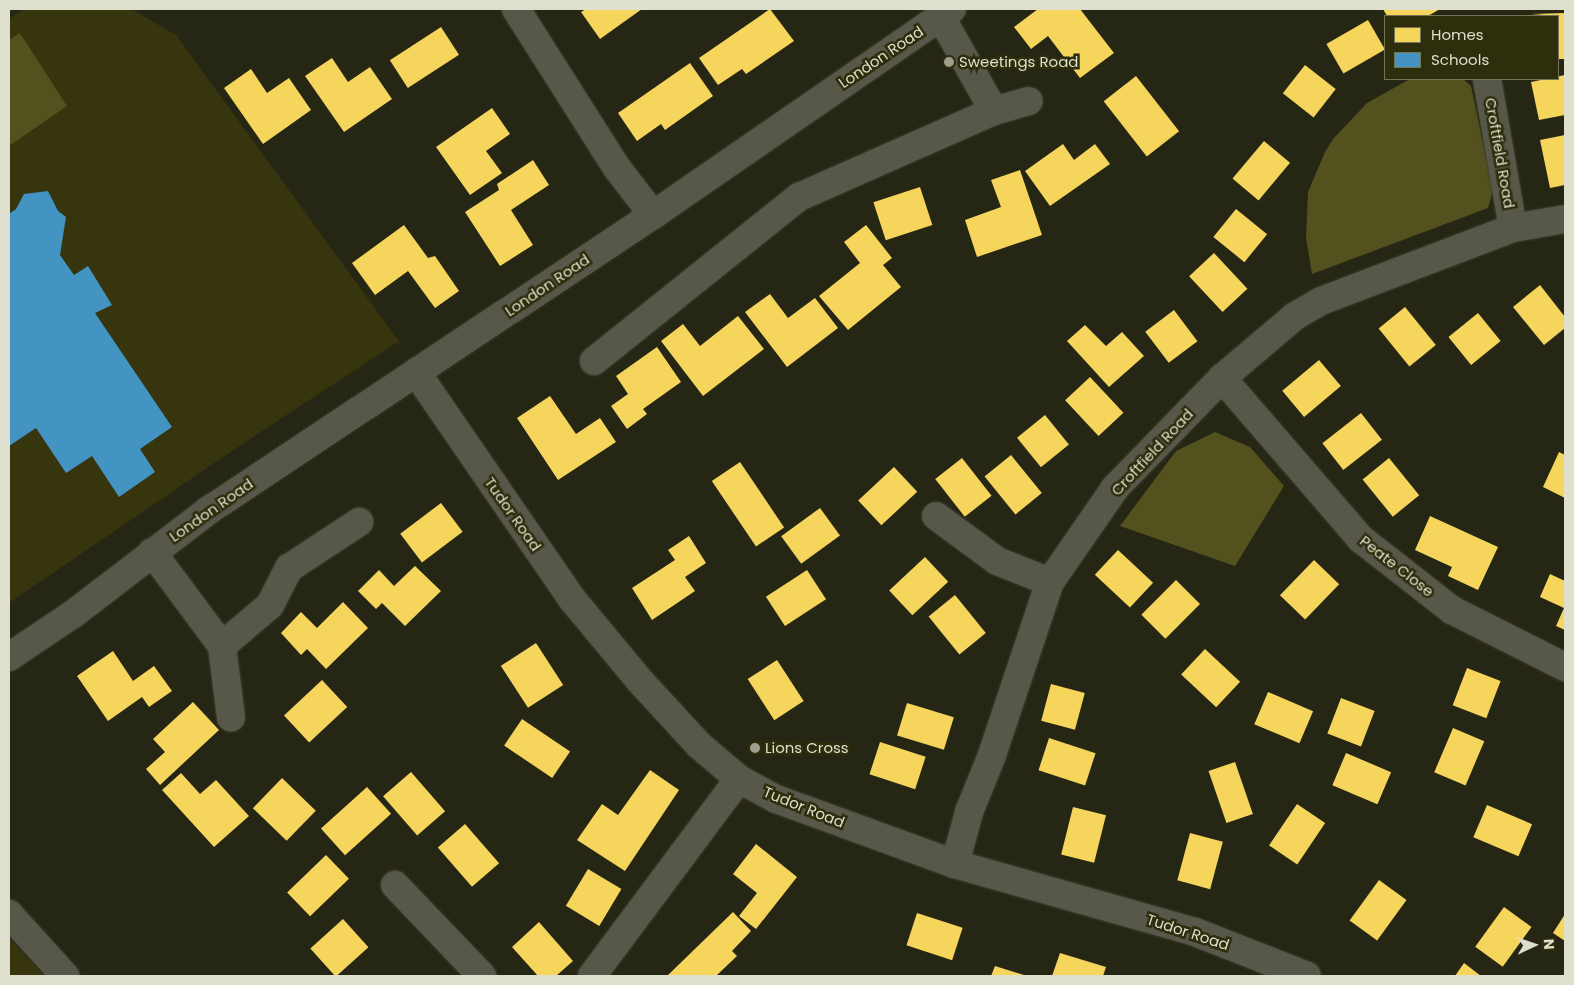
<!DOCTYPE html>
<html>
<head>
<meta charset="utf-8">
<style>
	body { margin:0 }
	#map { position:relative; width:1574px; height:985px; overflow:hidden; background:#262614; font-family:Poppins,sans-serif }
	div>[style] { position:absolute }
	[style*='--x'] { left:calc(var(--x)*1px); top:calc(var(--y)*1px); width:calc(var(--w)*1px); rotate:calc(var(--a)*1deg) }
	.built>* { inset:0; background:#36350e }
	.green>* { inset:0; background:#53511d }
	.homes>* { inset:0; background:#f6d55c; transform-origin:0 0 }
	.schools>* { inset:0; background:#4393c3 }
	.roads { filter:drop-shadow(0 0 1px #414133) drop-shadow(0 0 1px #414133) }
	.minor>* { height:28px; margin:-14px; padding:0 14px; transform-origin:14px; border-radius:14px; background:#57574a }
	.dots>* { width:14px; height:14px; translate:-50% -50%; box-sizing:border-box; border:2px solid #2e2d0c; border-radius:50% }
	span { translate:-50% -50%; white-space:nowrap; text-align:center; line-height:1.15; -webkit-text-stroke:5px #2e2d0c; paint-order:stroke }
	.street-label { font-size:15px; color:#dfdfcd }
	.poi-label { font-size:15px; color:#dfdfcd }
	.left { translate:0 -50%; text-align:left }
	.frame { position:absolute; inset:0; border:10px solid #dfdfcd; pointer-events:none }
	.legend { position:absolute; left:1384px; top:15px; width:175px; height:65px; box-sizing:border-box; background:#2e2d0c; border:1px solid #757459; margin:0; padding:6px 9px; list-style:none; font-size:15px; color:#dfdfcd }
	.legend li { display:flex; align-items:center; gap:10px; height:25px }
	.legend b { width:25px; border:1px solid #757459 }
	.north { position:absolute; left:1509px; top:920px; width:50px; height:50px; -webkit-text-stroke:4px #2e2d0c; paint-order:stroke; rotate:87deg; font-size:14px; font-weight:700; line-height:20px; text-align:center; color:#dfdfcd }
	.north::after { content:''; display:block; margin:auto; width:18px; height:22px; background:#dfdfcd; clip-path:polygon(50% 0,100% 100%,50% 72%,0 100%) }
</style>
</head>
<body>
<div id="map">
	<div class="built">
		<div style="clip-path:polygon(24px 9px,131px 9px,176px 35px,401px 344px,396px 343px,229px 453px,9px 603px,9px 19px)"></div>
		<div style="clip-path:polygon(9px 938px,44px 976px,9px 976px)"></div>
	</div>
	<div class="green">
		<div style="clip-path:polygon(20px 33px,67px 106px,9px 146px,9px 40px)"></div>
		<div style="clip-path:polygon(1410px 79px,1463px 79px,1471px 86px,1493px 191px,1488px 208px,1312px 274px,1306px 238px,1308px 192px,1325px 152px,1333px 139px,1367px 103px)"></div>
		<div style="clip-path:polygon(1215px 432px,1250px 447px,1284px 486px,1235px 566px,1120px 526px,1176px 451px)"></div>
	</div>
	<div class="homes">
		<div style="clip-path:polygon(586px 9px,642px 9px,600px 39px,581px 12px)"></div>
		<div style="clip-path:polygon(770px 9px,794px 41px,746px 74px,742px 69px,718px 85px,699px 58px)"></div>
		<div style="clip-path:polygon(1038px 9px,1080px 9px,1114px 53px,1080px 78px,1048px 36px,1031px 49px,1014px 27px)"></div>
		<div style="clip-path:polygon(1383px 9px,1440px 9px,1428px 16px,1387px 16px)"></div>
		<div style="clip-path:polygon(1565px 13px,1565px 59px,1558px 59px,1558px 16px,1531px 14px)"></div>
		<div style="left:1368px;top:20px;width:34px;height:48px;rotate:60deg"></div>
		<div style="left:441px;top:27px;width:33px;height:61px;rotate:57deg"></div>
		<div style="clip-path:polygon(332px 58px,348px 82px,370px 67px,392px 99px,344px 132px,305px 76px)"></div>
		<div style="clip-path:polygon(690px 63px,713px 96px,665px 130px,661px 124px,637px 141px,618px 113px)"></div>
		<div style="left:1305px;top:65px;width:39px;height:36px;rotate:38deg"></div>
		<div style="clip-path:polygon(251px 69px,267px 93px,289px 78px,311px 110px,263px 144px,224px 88px)"></div>
		<div style="clip-path:polygon(1565px 75px,1565px 115px,1539px 120px,1531px 82px)"></div>
		<div style="left:1136px;top:76px;width:70px;height:41px;rotate:52deg"></div>
		<div style="clip-path:polygon(492px 108px,510px 134px,486px 151px,502px 173px,470px 195px,436px 147px)"></div>
		<div style="clip-path:polygon(1565px 135px,1565px 185px,1550px 188px,1540px 140px)"></div>
		<div style="left:1264px;top:141px;width:34px;height:49px;rotate:40deg"></div>
		<div style="clip-path:polygon(1063px 144px,1074px 160px,1095px 144px,1110px 164px,1050px 206px,1025px 171px)"></div>
		<div style="clip-path:polygon(533px 160px,549px 185px,511px 210px,533px 245px,500px 266px,465px 212px,499px 190px,497px 184px)"></div>
		<div style="clip-path:polygon(1020px 170px,1042px 235px,977px 257px,965px 220px,1001px 207px,991px 180px)"></div>
		<div style="left:920px;top:187px;width:40px;height:49px;rotate:72deg"></div>
		<div style="left:1236px;top:209px;width:40px;height:36px;rotate:39deg"></div>
		<div style="clip-path:polygon(404px 225px,428px 258px,435px 256px,459px 291px,435px 308px,408px 271px,375px 295px,352px 263px)"></div>
		<div style="clip-path:polygon(866px 225px,892px 258px,883px 265px,901px 287px,848px 330px,819px 296px,860px 263px,844px 242px)"></div>
		<div style="left:1214px;top:253px;width:49px;height:34px;rotate:47deg"></div>
		<div style="clip-path:polygon(1540px 285px,1565px 317px,1565px 328px,1544px 345px,1513px 307px)"></div>
		<div style="clip-path:polygon(770px 294px,788px 318px,815px 298px,838px 328px,787px 367px,745px 312px)"></div>
		<div style="left:1405px;top:307px;width:49px;height:34px;rotate:51deg"></div>
		<div style="left:1174px;top:310px;width:39px;height:36px;rotate:53deg"></div>
		<div style="left:1478px;top:313px;width:36px;height:38px;rotate:51deg"></div>
		<div style="clip-path:polygon(738px 316px,764px 349px,703px 396px,661px 341px,683px 324px,700px 346px)"></div>
		<div style="clip-path:polygon(1085px 325px,1106px 346px,1122px 332px,1144px 356px,1109px 387px,1067px 341px)"></div>
		<div style="clip-path:polygon(657px 347px,681px 382px,643px 409px,647px 414px,627px 429px,611px 406px,628px 394px,616px 376px)"></div>
		<div style="left:1319px;top:360px;width:34px;height:48px;rotate:50deg"></div>
		<div style="left:1090px;top:377px;width:49px;height:34px;rotate:47deg"></div>
		<div style="clip-path:polygon(550px 396px,576px 434px,600px 418px,616px 442px,558px 480px,517px 418px)"></div>
		<div style="left:1361px;top:413px;width:34px;height:49px;rotate:52deg"></div>
		<div style="left:1045px;top:415px;width:38px;height:36px;rotate:51deg"></div>
		<div style="clip-path:polygon(1559px 452px,1565px 455px,1565px 498px,1543px 487px)"></div>
		<div style="left:1011px;top:455px;width:49px;height:34px;rotate:51deg"></div>
		<div style="left:962px;top:458px;width:48px;height:34px;rotate:52deg"></div>
		<div style="left:1389px;top:458px;width:48px;height:34px;rotate:51deg"></div>
		<div style="left:740px;top:462px;width:79px;height:34px;rotate:56deg"></div>
		<div style="left:894px;top:467px;width:34px;height:49px;rotate:47deg"></div>
		<div style="left:441px;top:503px;width:36px;height:51px;rotate:53deg"></div>
		<div style="left:820px;top:508px;width:34px;height:48px;rotate:54deg"></div>
		<div style="clip-path:polygon(1430px 516px,1498px 547px,1478px 590px,1448px 576px,1452px 567px,1415px 550px)"></div>
		<div style="clip-path:polygon(689px 536px,706px 563px,685px 577px,695px 591px,652px 620px,632px 588px,675px 560px,668px 550px)"></div>
		<div style="left:1118px;top:550px;width:48px;height:34px;rotate:43deg"></div>
		<div style="left:925px;top:557px;width:34px;height:49px;rotate:47deg"></div>
		<div style="left:1314px;top:560px;width:35px;height:49px;rotate:44deg"></div>
		<div style="clip-path:polygon(415px 566px,441px 591px,405px 626px,382px 603px,376px 609px,358px 591px,379px 570px,394px 586px)"></div>
		<div style="left:807px;top:570px;width:35px;height:49px;rotate:57deg"></div>
		<div style="clip-path:polygon(1550px 574px,1565px 581px,1565px 630px,1556px 626px,1564px 608px,1540px 597px)"></div>
		<div style="left:1176px;top:580px;width:34px;height:49px;rotate:45deg"></div>
		<div style="left:955px;top:595px;width:49px;height:34px;rotate:51deg"></div>
		<div style="clip-path:polygon(343px 602px,368px 628px,326px 669px,307px 649px,301px 655px,281px 633px,301px 612px,317px 628px)"></div>
		<div style="left:536px;top:643px;width:50px;height:42px;rotate:57deg"></div>
		<div style="left:1205px;top:649px;width:48px;height:35px;rotate:43deg"></div>
		<div style="clip-path:polygon(113px 651px,133px 681px,154px 666px,172px 691px,149px 707px,142px 697px,108px 721px,77px 676px)"></div>
		<div style="left:777px;top:660px;width:49px;height:35px;rotate:57deg"></div>
		<div style="left:1467px;top:668px;width:36px;height:40px;rotate:21deg"></div>
		<div style="left:322px;top:680px;width:37px;height:52px;rotate:47deg"></div>
		<div style="left:1051px;top:684px;width:35px;height:38px;rotate:15deg"></div>
		<div style="left:1268px;top:692px;width:49px;height:35px;rotate:23deg"></div>
		<div style="left:1341px;top:698px;width:36px;height:38px;rotate:21deg"></div>
		<div style="clip-path:polygon(193px 702px,219px 730px,160px 785px,146px 769px,165px 752px,153px 739px)"></div>
		<div style="left:907px;top:703px;width:49px;height:34px;rotate:17deg"></div>
		<div style="left:522px;top:719px;width:58px;height:32px;rotate:34deg"></div>
		<div style="left:1453px;top:728px;width:34px;height:48px;rotate:23deg"></div>
		<div style="left:1049px;top:738px;width:49px;height:34px;rotate:18deg"></div>
		<div style="left:880px;top:742px;width:48px;height:34px;rotate:18deg"></div>
		<div style="left:1346px;top:753px;width:49px;height:35px;rotate:23deg"></div>
		<div style="left:1235px;top:762px;width:55px;height:28px;rotate:71deg"></div>
		<div style="clip-path:polygon(650px 770px,679px 790px,625px 871px,577px 840px,602px 804px,618px 815px)"></div>
		<div style="left:411px;top:772px;width:52px;height:37px;rotate:49deg"></div>
		<div style="clip-path:polygon(181px 773px,200px 794px,216px 780px,249px 816px,214px 847px,162px 790px)"></div>
		<div style="left:282px;top:778px;width:47px;height:42px;rotate:44deg"></div>
		<div style="left:367px;top:787px;width:36px;height:62px;rotate:48deg"></div>
		<div style="left:1297px;top:804px;width:34px;height:50px;rotate:34deg"></div>
		<div style="left:1487px;top:805px;width:49px;height:35px;rotate:23deg"></div>
		<div style="left:1073px;top:807px;width:34px;height:49px;rotate:14deg"></div>
		<div style="left:465px;top:824px;width:52px;height:36px;rotate:49deg"></div>
		<div style="left:1190px;top:833px;width:34px;height:49px;rotate:15deg"></div>
		<div style="clip-path:polygon(756px 844px,797px 877px,756px 929px,739px 916px,757px 893px,733px 874px)"></div>
		<div style="left:326px;top:855px;width:33px;height:54px;rotate:46deg"></div>
		<div style="left:588px;top:869px;width:39px;height:43px;rotate:31deg"></div>
		<div style="left:1379px;top:880px;width:34px;height:50px;rotate:36deg"></div>
		<div style="left:1504px;top:907px;width:34px;height:49px;rotate:36deg"></div>
		<div style="clip-path:polygon(733px 912px,751px 931px,732px 951px,737px 956px,716px 976px,667px 976px)"></div>
		<div style="left:917px;top:913px;width:48px;height:34px;rotate:18deg"></div>
		<div style="clip-path:polygon(1565px 914px,1565px 941px,1553px 933px)"></div>
		<div style="left:343px;top:919px;width:38px;height:44px;rotate:48deg"></div>
		<div style="clip-path:polygon(539px 922px,573px 961px,556px 976px,538px 976px,512px 947px)"></div>
		<div style="clip-path:polygon(1060px 953px,1106px 967px,1103px 976px,1052px 976px)"></div>
		<div style="clip-path:polygon(1464px 963px,1481px 976px,1455px 976px)"></div>
		<div style="clip-path:polygon(995px 966px,1027px 976px,991px 976px)"></div>
	</div>
	<div class="schools">
		<div style="clip-path:polygon(48px 191px,58px 211px,66px 217px,60px 255px,74px 275px,88px 266px,112px 305px,95px 313px,172px 427px,140px 449px,155px 472px,119px 497px,92px 456px,66px 473px,36px 428px,9px 446px,9px 214px,16px 209px,24px 194px)"></div>
	</div>
	<div class="roads">
		<div class="minor">
			<div style="--x:516;--y:9;--w:188;--a:57.6"></div>
			<div style="--x:617;--y:168;--w:59;--a:52.5"></div>
			<div style="--x:941;--y:17;--w:108;--a:60.6"></div>
			<div style="--x:1487;--y:79;--w:151;--a:80.1"></div>
			<div style="--x:594;--y:361;--w:263;--a:-38.7"></div>
			<div style="--x:799;--y:197;--w:213;--a:-23.8"></div>
			<div style="--x:994;--y:111;--w:36;--a:-16"></div>
			<div style="--x:416;--y:372;--w:275;--a:55.5"></div>
			<div style="--x:572;--y:599;--w:107;--a:50.3"></div>
			<div style="--x:640;--y:681;--w:88;--a:47.3"></div>
			<div style="--x:700;--y:746;--w:51;--a:40.2"></div>
			<div style="--x:739;--y:779;--w:42;--a:28.4"></div>
			<div style="--x:776;--y:799;--w:190;--a:20"></div>
			<div style="--x:955;--y:864;--w:249;--a:15.8"></div>
			<div style="--x:1195;--y:932;--w:120;--a:21.4"></div>
			<div style="--x:1222;--y:378;--w:213;--a:49.2"></div>
			<div style="--x:1361;--y:539;--w:115;--a:38"></div>
			<div style="--x:1452;--y:610;--w:127;--a:26.8"></div>
			<div style="--x:936;--y:516;--w:76;--a:36.4"></div>
			<div style="--x:997;--y:561;--w:57;--a:21.6"></div>
			<div style="--x:152;--y:552;--w:117;--a:53.3"></div>
			<div style="--x:222;--y:646;--w:72;--a:82.8"></div>
			<div style="--x:222;--y:646;--w:63;--a:-40.5"></div>
			<div style="--x:270;--y:605;--w:42;--a:-62.8"></div>
			<div style="--x:289;--y:568;--w:84;--a:-33.3"></div>
			<div style="--x:9;--y:657;--w:77;--a:-33.9"></div>
			<div style="--x:73;--y:614;--w:171;--a:-37.4"></div>
			<div style="--x:209;--y:510;--w:533;--a:-33.6"></div>
			<div style="--x:653;--y:215;--w:363;--a:-34.6"></div>
			<div style="--x:955;--y:864;--w:54;--a:-74.9"></div>
			<div style="--x:969;--y:812;--w:61;--a:-68"></div>
			<div style="--x:992;--y:755;--w:182;--a:-71.5"></div>
			<div style="--x:1050;--y:582;--w:114;--a:-55.3"></div>
			<div style="--x:1115;--y:488;--w:153;--a:-45.8"></div>
			<div style="--x:1222;--y:378;--w:96;--a:-40.3"></div>
			<div style="--x:1295;--y:316;--w:30;--a:-30"></div>
			<div style="--x:1321;--y:301;--w:205;--a:-20.8"></div>
			<div style="--x:1513;--y:228;--w:53;--a:-9.8"></div>
			<div style="--x:395;--y:885;--w:126;--a:46.3"></div>
			<div style="--x:9;--y:914;--w:84;--a:47.9"></div>
			<div style="--x:592;--y:976;--w:246;--a:-53.3"></div>
		</div>
	</div>
	<div class="dots">
		<div style="left:949px;top:62px;background:#9e9e8c"></div>
		<div style="left:755px;top:748px;background:#9e9e8c"></div>
	</div>
	<div class="street-label">
		<span style="left:881px;top:57px;rotate:-34deg">London Road</span>
		<span style="left:1500px;top:153px;rotate:80deg">Croftfield Road</span>
		<span style="left:547px;top:285px;rotate:-34deg">London Road</span>
		<span style="left:1152px;top:452px;rotate:-47deg">Croftfield Road</span>
		<span style="left:211px;top:510px;rotate:-35deg">London Road</span>
		<span style="left:513px;top:514px;rotate:55deg">Tudor Road</span>
		<span style="left:1397px;top:566px;rotate:38deg">Peate Close</span>
		<span style="left:804px;top:807px;rotate:22deg">Tudor Road</span>
		<span style="left:1188px;top:932px;rotate:18deg">Tudor Road</span>
	</div>
	<div class="poi-label">
		<span class="left" style="left:959px;top:62px">Sweetings Road</span>
		<span class="left" style="left:765px;top:748px">Lions Cross</span>
	</div>
	<div class="frame"></div>
	<ul class="legend">
	<li><b style="height:14px;background:#f6d55c"></b>Homes</li>
	<li><b style="height:14px;background:#4393c3"></b>Schools</li>
	</ul>
	<div class="north">N</div>
</div>
</body>
</html>
